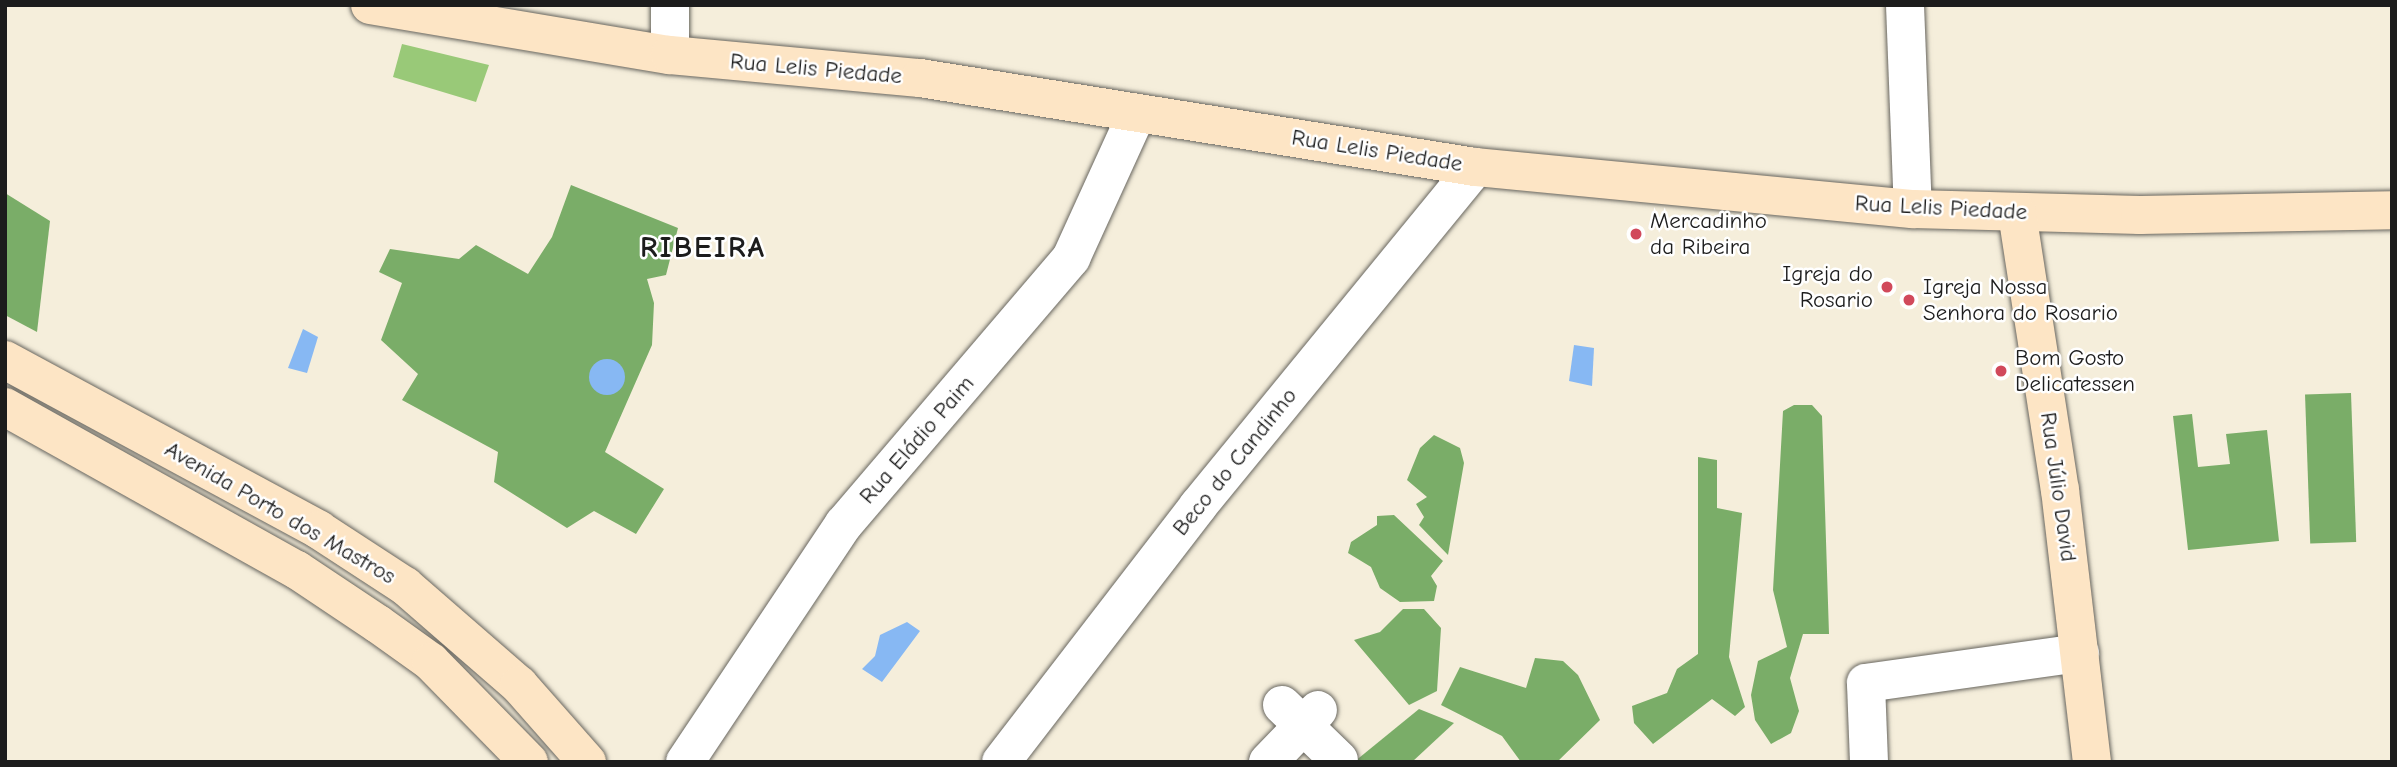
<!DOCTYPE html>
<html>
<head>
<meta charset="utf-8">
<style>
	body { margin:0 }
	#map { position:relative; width:2397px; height:767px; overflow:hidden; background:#f5eedb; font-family:"Comic Neue",sans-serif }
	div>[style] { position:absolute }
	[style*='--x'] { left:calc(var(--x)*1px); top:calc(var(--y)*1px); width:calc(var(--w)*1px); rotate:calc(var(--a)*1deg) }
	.green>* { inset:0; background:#99c978 }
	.forest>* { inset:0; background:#7aad68; transform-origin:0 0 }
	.water>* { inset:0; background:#87b8f3 }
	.round { border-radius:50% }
	.roads { filter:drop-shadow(0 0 2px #68665f) drop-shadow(0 0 2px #68665f) }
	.street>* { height:38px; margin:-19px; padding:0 19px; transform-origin:19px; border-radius:19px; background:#fff }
	.secondary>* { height:38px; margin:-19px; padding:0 19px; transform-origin:19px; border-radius:19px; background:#fde5c5 }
	.dots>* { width:19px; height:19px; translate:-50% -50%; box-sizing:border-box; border:4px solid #fff; border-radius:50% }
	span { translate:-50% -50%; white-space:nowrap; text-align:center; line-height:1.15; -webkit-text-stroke:5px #fff; paint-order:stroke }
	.street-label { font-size:23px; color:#1c1c1c }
	.poi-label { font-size:23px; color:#1c1c1c }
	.left { translate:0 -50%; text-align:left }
	.right { translate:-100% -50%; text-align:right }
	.district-label { font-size:30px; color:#1c1c1c; font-weight:700; letter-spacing:2px }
	.frame { position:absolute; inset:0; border:7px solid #1c1c1c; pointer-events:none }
</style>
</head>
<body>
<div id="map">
	<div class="green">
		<div style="clip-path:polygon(402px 44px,489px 65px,476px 102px,393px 77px)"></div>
	</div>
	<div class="forest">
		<div style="clip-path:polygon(571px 185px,678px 228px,666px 275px,647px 279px,654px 303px,652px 345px,605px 452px,664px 489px,636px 534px,594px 511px,567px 528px,494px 482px,498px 452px,402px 400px,418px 374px,381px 340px,402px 283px,379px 272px,390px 249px,459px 259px,476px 245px,528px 274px,552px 237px)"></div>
		<div style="clip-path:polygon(5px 193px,50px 221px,37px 332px,5px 315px)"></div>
		<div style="left:2351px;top:393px;width:149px;height:46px;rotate:88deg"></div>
		<div style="clip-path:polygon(1794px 405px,1812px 405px,1822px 416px,1829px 634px,1803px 634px,1790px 678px,1799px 711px,1791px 733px,1771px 744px,1755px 720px,1751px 695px,1758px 661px,1787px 647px,1773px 590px,1783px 411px)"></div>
		<div style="clip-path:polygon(2192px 414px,2198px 467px,2230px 464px,2226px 434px,2267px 430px,2279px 541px,2188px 550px,2173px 416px)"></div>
		<div style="clip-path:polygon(1434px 435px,1460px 448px,1464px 463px,1448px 555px,1419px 525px,1424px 517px,1416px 504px,1427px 497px,1407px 480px,1420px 448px)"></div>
		<div style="clip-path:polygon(1698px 457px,1717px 460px,1717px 508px,1742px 513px,1729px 657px,1745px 707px,1735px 716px,1712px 699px,1653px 744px,1634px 723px,1632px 706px,1667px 693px,1677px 669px,1698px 654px)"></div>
		<div style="clip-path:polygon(1394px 515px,1443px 561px,1431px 576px,1437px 586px,1434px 601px,1400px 602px,1380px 588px,1371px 567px,1348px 553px,1351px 542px,1377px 525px,1377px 516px)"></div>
		<div style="clip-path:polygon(1403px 609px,1424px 609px,1441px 628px,1437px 691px,1409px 705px,1354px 640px,1380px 632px)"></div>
		<div style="clip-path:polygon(1535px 658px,1563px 661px,1578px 675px,1600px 720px,1557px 762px,1521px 762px,1502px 736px,1441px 705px,1460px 667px,1526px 688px)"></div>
		<div style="clip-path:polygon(1419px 709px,1454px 723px,1412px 762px,1354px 762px)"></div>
	</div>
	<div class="water">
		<div style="clip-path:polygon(303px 329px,318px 337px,307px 373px,288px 368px)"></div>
		<div style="clip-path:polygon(1574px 345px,1594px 348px,1592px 386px,1569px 381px)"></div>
		<div class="round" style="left:589px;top:359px;width:36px;height:36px"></div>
		<div style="clip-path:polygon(907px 622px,920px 631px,882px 682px,862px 669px,875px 656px,880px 635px)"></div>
	</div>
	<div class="roads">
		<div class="street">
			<div style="--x:1905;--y:5;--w:204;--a:87.8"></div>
			<div style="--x:670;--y:55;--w:50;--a:-90"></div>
			<div style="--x:1282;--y:705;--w:79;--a:44"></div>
			<div style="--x:685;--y:762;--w:286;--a:-56.3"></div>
			<div style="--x:844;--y:524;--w:350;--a:-49.5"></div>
			<div style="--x:1071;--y:258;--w:159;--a:-65.5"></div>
			<div style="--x:1001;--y:762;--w:323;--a:-52.4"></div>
			<div style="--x:1198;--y:506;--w:438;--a:-50.7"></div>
			<div style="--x:1268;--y:762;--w:72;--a:-46.1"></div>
			<div style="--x:1869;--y:762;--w:79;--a:-92.2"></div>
			<div style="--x:1866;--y:683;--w:216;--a:-8"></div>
		</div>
		<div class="secondary">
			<div style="--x:370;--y:5;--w:304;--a:9.5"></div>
			<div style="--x:670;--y:55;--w:251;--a:5.3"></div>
			<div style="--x:920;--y:78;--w:562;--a:9.11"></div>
			<div style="--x:1475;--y:167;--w:440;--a:5.5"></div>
			<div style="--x:1913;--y:209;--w:227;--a:1.5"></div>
			<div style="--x:2140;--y:215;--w:252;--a:-1.1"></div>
			<div style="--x:2017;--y:213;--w:280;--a:81.2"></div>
			<div style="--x:2060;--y:490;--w:274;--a:83.3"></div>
			<div style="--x:5;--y:360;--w:357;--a:28.4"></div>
			<div style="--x:319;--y:530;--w:103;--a:33.1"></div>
			<div style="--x:405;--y:586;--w:151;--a:41"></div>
			<div style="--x:519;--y:685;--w:103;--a:48.6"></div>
			<div style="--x:5;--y:407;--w:334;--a:29.2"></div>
			<div style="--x:297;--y:570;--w:97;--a:33.7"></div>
			<div style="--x:378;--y:624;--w:65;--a:35.6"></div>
			<div style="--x:431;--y:662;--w:140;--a:45.6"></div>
		</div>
	</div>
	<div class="dots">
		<div style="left:1636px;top:234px;background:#d1495b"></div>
		<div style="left:1887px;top:287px;background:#d1495b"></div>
		<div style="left:1909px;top:300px;background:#d1495b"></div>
		<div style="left:2001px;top:371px;background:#d1495b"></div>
	</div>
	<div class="street-label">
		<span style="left:816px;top:69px;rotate:5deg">Rua Lelis Piedade</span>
		<span style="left:1377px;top:151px;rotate:9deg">Rua Lelis Piedade</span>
		<span style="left:1941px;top:208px;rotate:3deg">Rua Lelis Piedade</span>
		<span style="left:917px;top:440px;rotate:-49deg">Rua Eládio Paim</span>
		<span style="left:1235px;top:462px;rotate:-51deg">Beco do Candinho</span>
		<span style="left:2058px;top:487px;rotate:82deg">Rua Júlio David</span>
		<span style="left:280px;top:513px;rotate:30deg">Avenida Porto dos Mastros</span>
	</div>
	<div class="poi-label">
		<span class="left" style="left:1650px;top:234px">Mercadinho<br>da Ribeira</span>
		<span class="right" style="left:1873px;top:287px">Igreja do<br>Rosario</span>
		<span class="left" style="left:1923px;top:300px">Igreja Nossa<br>Senhora do Rosario</span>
		<span class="left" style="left:2015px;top:371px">Bom Gosto<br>Delicatessen</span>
	</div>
	<div class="district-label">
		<span style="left:703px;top:248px">RIBEIRA</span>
	</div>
	<div class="frame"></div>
</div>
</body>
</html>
